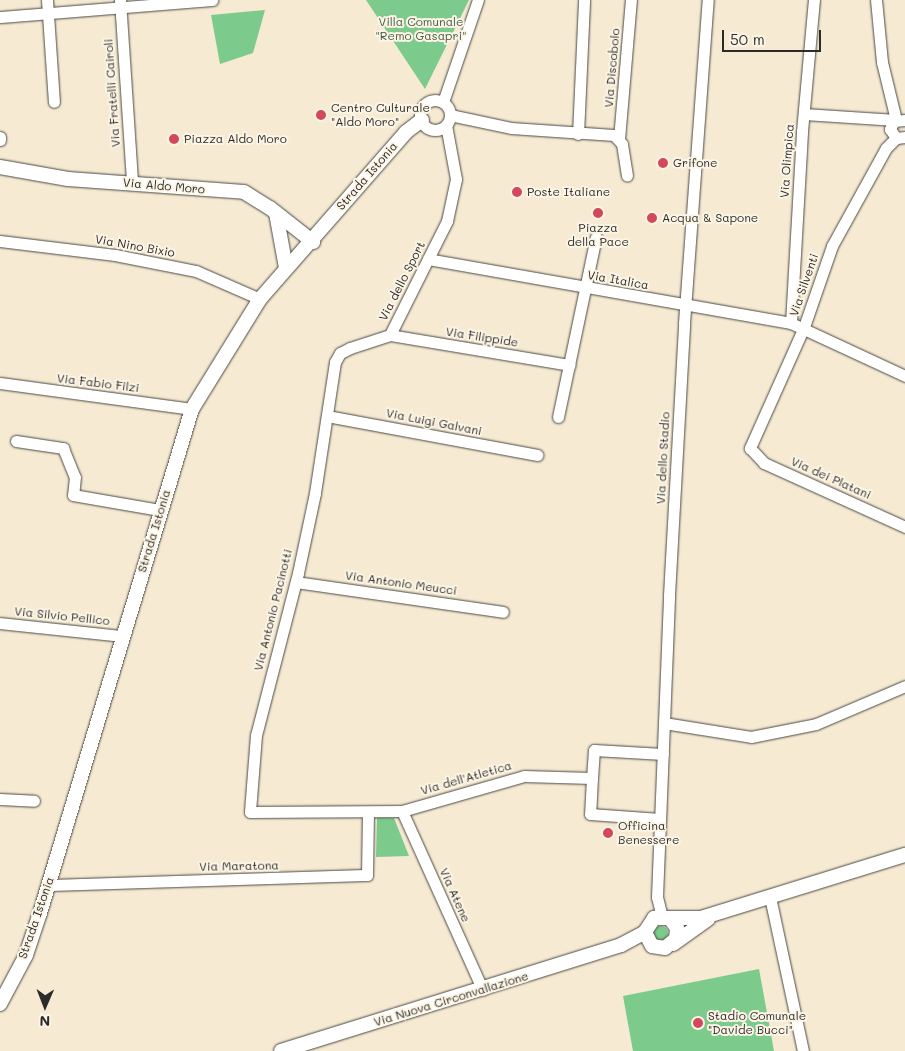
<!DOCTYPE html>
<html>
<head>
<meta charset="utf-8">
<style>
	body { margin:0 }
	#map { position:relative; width:905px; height:1051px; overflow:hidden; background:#f6ead2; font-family:Mali,sans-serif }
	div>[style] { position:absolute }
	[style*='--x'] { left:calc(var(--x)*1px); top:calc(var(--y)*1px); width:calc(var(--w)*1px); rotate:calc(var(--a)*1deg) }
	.green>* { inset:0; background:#7ccb8c }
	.round { border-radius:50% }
	.roads { filter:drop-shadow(0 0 1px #494844) drop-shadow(0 0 1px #494844) }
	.minor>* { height:11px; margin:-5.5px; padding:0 5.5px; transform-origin:5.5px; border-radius:5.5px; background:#fff }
	.minor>.ring { margin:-5.5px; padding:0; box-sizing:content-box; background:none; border:11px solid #fff; border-radius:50% }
	.tertiary>* { height:14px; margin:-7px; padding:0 7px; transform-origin:7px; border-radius:7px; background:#fff }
	.dots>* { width:14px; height:14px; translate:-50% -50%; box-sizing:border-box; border:2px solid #fcf5e5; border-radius:50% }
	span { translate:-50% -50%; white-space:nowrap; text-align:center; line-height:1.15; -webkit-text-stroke:4px #fcf5e5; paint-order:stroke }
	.park-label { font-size:12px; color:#435b48 }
	.street-label { font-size:12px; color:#2b2b2b }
	.poi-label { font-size:12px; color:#2b2b2b }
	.left { translate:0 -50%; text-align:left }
	.north { position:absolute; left:20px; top:981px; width:50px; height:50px; -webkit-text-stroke:4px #fcf5e5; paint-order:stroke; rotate:181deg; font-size:14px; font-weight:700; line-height:20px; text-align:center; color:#2b2b2b }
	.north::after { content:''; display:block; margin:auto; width:18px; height:22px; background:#2b2b2b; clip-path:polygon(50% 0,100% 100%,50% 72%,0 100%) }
	.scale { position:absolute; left:722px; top:30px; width:99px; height:22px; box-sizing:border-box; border:2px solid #2b2b2b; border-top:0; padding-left:6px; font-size:15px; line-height:18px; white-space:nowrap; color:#2b2b2b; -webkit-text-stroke:4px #fcf5e5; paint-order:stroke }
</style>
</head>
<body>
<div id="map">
	<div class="green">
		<div style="clip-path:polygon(366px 0,469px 0,425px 89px)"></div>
		<div style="clip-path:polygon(265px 10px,253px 53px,220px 64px,211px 15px)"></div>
		<div style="clip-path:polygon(377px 818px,394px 818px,409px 856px,376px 857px)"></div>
		<div class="round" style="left:654px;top:926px;width:14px;height:14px"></div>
		<div style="clip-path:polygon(759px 969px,774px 1051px,633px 1051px,623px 996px)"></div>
	</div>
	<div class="roads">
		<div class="minor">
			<div style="--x:47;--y:0;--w:102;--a:86.1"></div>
			<div style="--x:120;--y:0;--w:183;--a:86.2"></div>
			<div style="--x:0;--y:17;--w:213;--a:-4.6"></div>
			<div class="ring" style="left:420px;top:100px;width:19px;height:19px"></div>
			<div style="--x:443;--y:102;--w:108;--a:-71.1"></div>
			<div style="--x:804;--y:114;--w:92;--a:3.7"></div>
			<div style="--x:896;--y:120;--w:60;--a:-103.6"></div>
			<div style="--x:882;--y:62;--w:62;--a:-95.5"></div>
			<div style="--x:450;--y:115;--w:62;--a:12"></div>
			<div style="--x:511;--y:128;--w:103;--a:3.9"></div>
			<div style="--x:614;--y:135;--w:12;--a:48"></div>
			<div style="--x:622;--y:144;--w:32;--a:81"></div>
			<div style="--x:905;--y:120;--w:11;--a:175"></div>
			<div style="--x:894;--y:121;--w:9;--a:117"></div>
			<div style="--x:890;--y:129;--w:11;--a:56"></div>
			<div style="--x:896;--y:138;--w:9;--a:-6"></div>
			<div style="--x:446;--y:125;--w:55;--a:79.5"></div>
			<div style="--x:456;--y:179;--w:43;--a:102.1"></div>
			<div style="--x:447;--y:221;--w:127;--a:116.6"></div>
			<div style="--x:390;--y:335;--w:42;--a:162"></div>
			<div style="--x:350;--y:348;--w:11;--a:153"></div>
			<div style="--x:340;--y:353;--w:10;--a:119"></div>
			<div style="--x:335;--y:362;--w:133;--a:98.7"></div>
			<div style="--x:315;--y:493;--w:82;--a:102"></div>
			<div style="--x:298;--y:573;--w:167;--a:104.5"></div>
			<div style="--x:256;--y:735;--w:77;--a:94.5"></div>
			<div style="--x:250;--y:812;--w:152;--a:-0.4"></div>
			<div style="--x:402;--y:811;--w:127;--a:-16"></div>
			<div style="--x:524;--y:776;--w:68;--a:1.7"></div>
			<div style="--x:592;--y:778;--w:28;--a:-86"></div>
			<div style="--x:594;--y:750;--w:69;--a:3.3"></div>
			<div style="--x:578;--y:134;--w:134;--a:-87.4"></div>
			<div style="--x:0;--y:137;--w:3;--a:90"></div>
			<div style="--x:896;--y:138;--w:14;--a:135"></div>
			<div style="--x:886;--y:148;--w:112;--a:118.9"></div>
			<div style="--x:832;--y:246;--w:86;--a:109.1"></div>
			<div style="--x:804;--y:327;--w:133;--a:114.1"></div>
			<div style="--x:750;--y:448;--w:21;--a:47"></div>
			<div style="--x:764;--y:463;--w:155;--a:24.4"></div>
			<div style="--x:619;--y:139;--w:140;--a:-85.1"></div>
			<div style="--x:0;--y:241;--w:116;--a:6.9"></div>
			<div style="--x:115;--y:255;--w:83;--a:11.2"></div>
			<div style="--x:196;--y:271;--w:70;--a:23.6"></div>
			<div style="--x:428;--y:259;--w:369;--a:10"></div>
			<div style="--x:791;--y:323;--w:126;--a:24.9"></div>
			<div style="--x:791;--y:323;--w:192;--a:-86.7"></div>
			<div style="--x:802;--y:131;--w:132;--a:-84.8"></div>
			<div style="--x:390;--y:335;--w:182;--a:9.5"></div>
			<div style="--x:0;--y:383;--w:194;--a:7.7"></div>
			<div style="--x:327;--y:416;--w:214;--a:10.5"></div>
			<div style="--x:558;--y:417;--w:184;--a:-78.1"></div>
			<div style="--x:16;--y:441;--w:48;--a:8.5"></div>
			<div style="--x:63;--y:448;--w:31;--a:68"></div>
			<div style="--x:75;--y:477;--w:18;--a:96"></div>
			<div style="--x:73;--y:495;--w:88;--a:9.8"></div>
			<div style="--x:296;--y:582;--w:209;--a:8.2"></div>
			<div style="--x:0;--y:623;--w:123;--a:6.1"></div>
			<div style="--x:664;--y:723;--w:88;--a:9.1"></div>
			<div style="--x:751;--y:737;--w:66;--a:-11.3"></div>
			<div style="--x:816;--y:724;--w:97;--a:-23.1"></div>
			<div style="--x:592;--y:778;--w:36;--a:93"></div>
			<div style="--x:590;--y:814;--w:70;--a:4.1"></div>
			<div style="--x:0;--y:799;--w:34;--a:3"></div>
			<div style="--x:402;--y:811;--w:196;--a:65.7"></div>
			<div style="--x:48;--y:885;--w:319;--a:-1.8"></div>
			<div style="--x:367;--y:875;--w:63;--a:-89.1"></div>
			<div style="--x:770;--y:897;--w:157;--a:77.9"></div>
			<div style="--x:662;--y:917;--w:21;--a:-104"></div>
			<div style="--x:657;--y:897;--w:302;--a:-87.7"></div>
			<div style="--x:669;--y:595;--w:272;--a:-86.8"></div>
			<div style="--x:684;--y:323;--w:324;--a:-85.8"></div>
		</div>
		<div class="tertiary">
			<div style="--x:0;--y:167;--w:69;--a:10"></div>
			<div style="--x:68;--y:179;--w:176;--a:4.2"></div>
			<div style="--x:244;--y:192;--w:31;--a:32"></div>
			<div style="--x:270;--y:208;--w:55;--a:38.3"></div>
			<div style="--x:276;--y:213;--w:56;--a:79.7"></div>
			<div style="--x:670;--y:919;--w:11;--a:52"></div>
			<div style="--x:677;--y:928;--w:11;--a:95"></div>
			<div style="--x:676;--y:939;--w:14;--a:141"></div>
			<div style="--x:665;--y:948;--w:13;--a:-171"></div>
			<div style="--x:652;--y:946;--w:16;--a:-117"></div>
			<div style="--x:645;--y:932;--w:17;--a:-57"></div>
			<div style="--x:654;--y:918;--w:47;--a:0"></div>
			<div style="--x:701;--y:918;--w:214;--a:-17.2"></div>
			<div style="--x:673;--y:944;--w:43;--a:-35.5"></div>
			<div style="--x:0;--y:1004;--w:55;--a:-62"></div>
			<div style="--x:26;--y:955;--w:44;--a:-71.6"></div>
			<div style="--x:40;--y:913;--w:526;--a:-73.22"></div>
			<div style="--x:192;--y:409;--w:129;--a:-58.3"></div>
			<div style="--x:260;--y:299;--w:222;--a:-48.8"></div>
			<div style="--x:406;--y:132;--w:20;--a:-37"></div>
			<div style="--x:281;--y:1051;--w:356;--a:-17.3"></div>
			<div style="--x:621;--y:945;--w:27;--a:-28"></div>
		</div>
	</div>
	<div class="dots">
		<div style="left:321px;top:115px;background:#d1495b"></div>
		<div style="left:174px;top:139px;background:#d1495b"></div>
		<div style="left:663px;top:163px;background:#d1495b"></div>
		<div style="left:517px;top:192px;background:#d1495b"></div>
		<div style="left:598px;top:213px;background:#d1495b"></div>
		<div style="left:652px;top:218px;background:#d1495b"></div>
		<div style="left:608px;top:833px;background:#d1495b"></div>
		<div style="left:698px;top:1023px;background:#d1495b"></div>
	</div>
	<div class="park-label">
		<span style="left:421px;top:29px">Villa Comunale<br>"Remo Gasapri"</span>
	</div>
	<div class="street-label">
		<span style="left:612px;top:68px;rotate:-85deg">Via Discobolo</span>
		<span style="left:112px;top:93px;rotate:-94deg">Via Fratelli Cairoli</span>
		<span style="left:787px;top:161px;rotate:-86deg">Via Olimpica</span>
		<span style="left:367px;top:176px;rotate:-49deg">Strada Istonia</span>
		<span style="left:164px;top:186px;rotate:5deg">Via Aldo Moro</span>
		<span style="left:135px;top:246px;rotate:10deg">Via Nino Bixio</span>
		<span style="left:618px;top:280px;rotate:10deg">Via Italica</span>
		<span style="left:402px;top:281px;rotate:-63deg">Via dello Sport</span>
		<span style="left:804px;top:285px;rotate:-71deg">Via Silventi</span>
		<span style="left:482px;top:337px;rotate:9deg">Via Filippide</span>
		<span style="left:98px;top:383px;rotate:7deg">Via Fabio Filzi</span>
		<span style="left:434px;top:422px;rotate:11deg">Via Luigi Galvani</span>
		<span style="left:663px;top:458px;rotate:-87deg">Via dello Stadio</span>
		<span style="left:831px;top:478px;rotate:24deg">Via dei Platani</span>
		<span style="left:154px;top:531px;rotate:-73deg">Strada Istonia</span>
		<span style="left:401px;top:583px;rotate:8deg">Via Antonio Meucci</span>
		<span style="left:273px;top:610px;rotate:-76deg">Via Antonio Pacinotti</span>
		<span style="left:62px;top:616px;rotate:6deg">Via Silvio Pellico</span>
		<span style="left:466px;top:778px;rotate:-16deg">Via dell'Atletica</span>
		<span style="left:239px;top:866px;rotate:-1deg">Via Maratona</span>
		<span style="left:455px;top:895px;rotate:66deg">Via Atene</span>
		<span style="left:36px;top:918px;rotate:-71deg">Strada Istonia</span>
		<span style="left:451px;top:999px;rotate:-17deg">Via Nuova Circonvallazione</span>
	</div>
	<div class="poi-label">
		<span class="left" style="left:331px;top:115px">Centro Culturale<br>"Aldo Moro"</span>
		<span class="left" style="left:184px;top:139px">Piazza Aldo Moro</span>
		<span class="left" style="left:673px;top:163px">Grifone</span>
		<span class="left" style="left:527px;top:192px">Poste Italiane</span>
		<span class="left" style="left:662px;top:218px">Acqua &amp; Sapone</span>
		<span style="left:598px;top:235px">Piazza<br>della Pace</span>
		<span class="left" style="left:618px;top:833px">Officina<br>Benessere</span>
		<span class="left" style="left:708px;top:1023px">Stadio Comunale<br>"Davide Bucci"</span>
	</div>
	<div class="north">N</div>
	<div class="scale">50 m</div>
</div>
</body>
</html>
